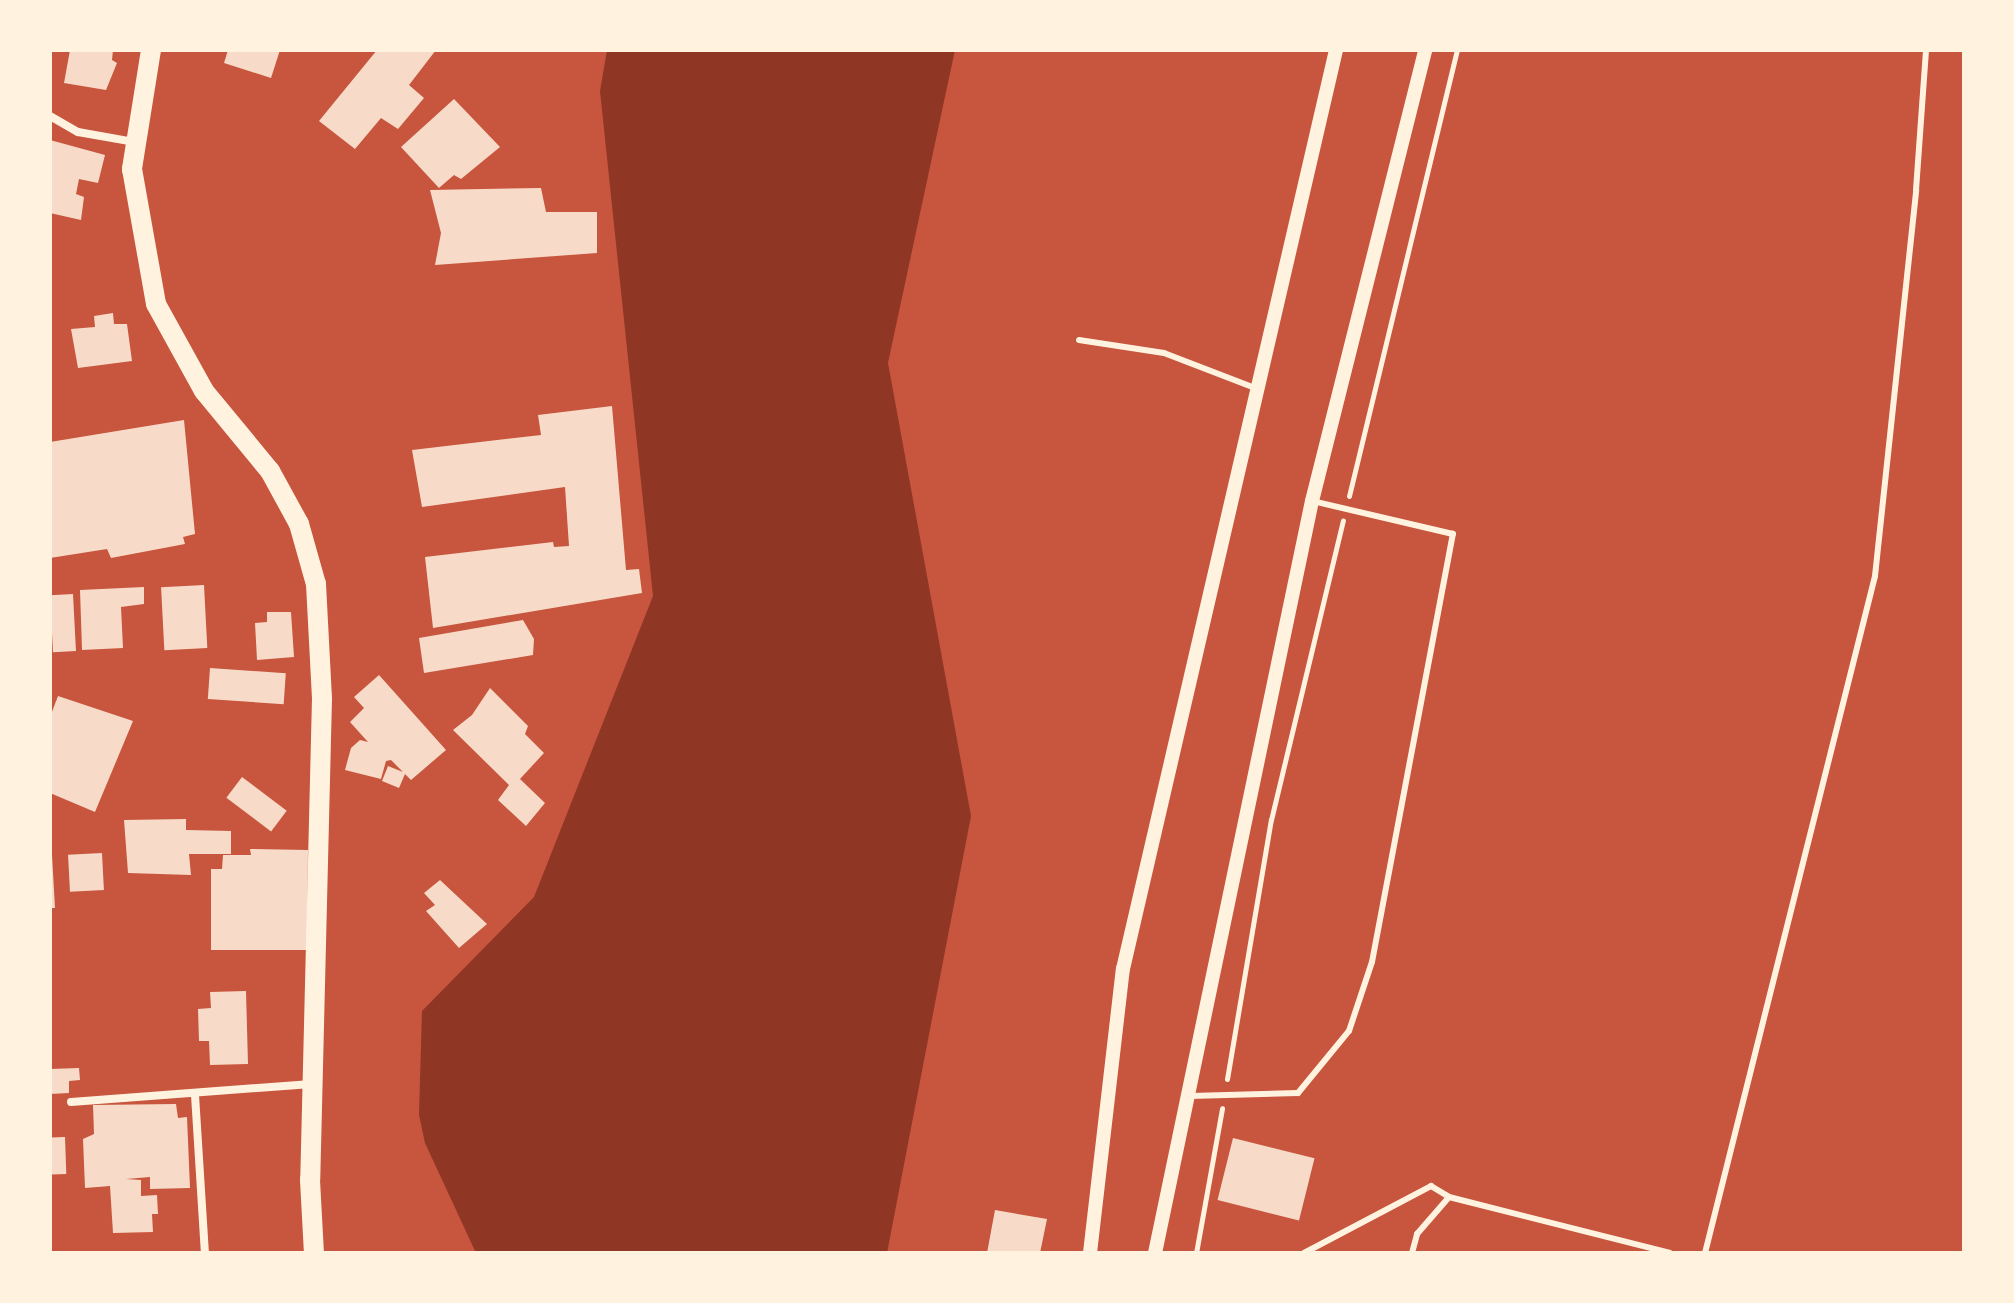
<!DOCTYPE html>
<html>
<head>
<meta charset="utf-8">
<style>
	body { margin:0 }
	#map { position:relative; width:2014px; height:1303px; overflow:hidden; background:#c8553d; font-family:"Open Sans",sans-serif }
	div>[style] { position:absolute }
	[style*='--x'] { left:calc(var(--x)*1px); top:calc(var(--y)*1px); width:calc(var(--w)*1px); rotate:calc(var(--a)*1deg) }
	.water>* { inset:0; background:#8f3625 }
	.building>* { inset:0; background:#f7dbc8; transform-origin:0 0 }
	.path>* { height:5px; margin:-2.5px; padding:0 2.5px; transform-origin:2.5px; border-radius:2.5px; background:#fff3e0 }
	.service>* { height:6px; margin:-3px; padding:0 3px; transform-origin:3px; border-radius:3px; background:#fff3e0 }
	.minor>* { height:8px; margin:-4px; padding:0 4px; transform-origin:4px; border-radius:4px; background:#fff3e0 }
	.tertiary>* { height:14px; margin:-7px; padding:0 7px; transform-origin:7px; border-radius:7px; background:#fff3e0 }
	.primary>* { height:20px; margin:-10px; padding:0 10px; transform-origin:10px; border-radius:10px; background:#fff3e0 }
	span { translate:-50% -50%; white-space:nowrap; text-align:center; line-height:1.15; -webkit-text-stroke:6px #fff3e0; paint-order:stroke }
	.frame { position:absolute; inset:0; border:52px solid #fff3e0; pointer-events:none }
</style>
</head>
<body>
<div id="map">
	<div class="water">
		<div style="clip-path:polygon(607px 50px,955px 50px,888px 363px,971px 816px,887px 1253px,476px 1253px,425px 1143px,419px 1115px,422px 1011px,534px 897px,653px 596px,600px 91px)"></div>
	</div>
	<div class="building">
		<div style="clip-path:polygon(70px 50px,113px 50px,112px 60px,117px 63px,106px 90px,64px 83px)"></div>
		<div style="clip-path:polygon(228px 50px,280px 50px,271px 78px,224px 63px)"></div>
		<div style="clip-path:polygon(377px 50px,436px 50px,409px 85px,424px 98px,398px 129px,381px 118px,355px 149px,319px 121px)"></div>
		<div style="clip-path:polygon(454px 99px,500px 147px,461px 179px,454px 175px,439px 188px,401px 147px)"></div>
		<div style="clip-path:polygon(50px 140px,105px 155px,98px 183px,79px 179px,76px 194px,84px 197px,81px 220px,50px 213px)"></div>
		<div style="clip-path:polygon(541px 188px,546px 212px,597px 212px,597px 253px,435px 265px,441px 233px,430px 190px)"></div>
		<div style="clip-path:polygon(113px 313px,114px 324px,127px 324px,132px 361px,78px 368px,71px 329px,95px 327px,94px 316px)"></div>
		<div style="clip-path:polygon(612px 406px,626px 570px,639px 569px,642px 593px,433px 628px,425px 557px,553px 542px,554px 547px,569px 546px,565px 487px,422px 507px,412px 450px,541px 435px,538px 415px)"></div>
		<div style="clip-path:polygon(184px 420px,195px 534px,183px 537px,185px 544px,111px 558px,107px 549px,50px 558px,50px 442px)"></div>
		<div style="left:204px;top:585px;width:63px;height:43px;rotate:87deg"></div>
		<div style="clip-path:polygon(144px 587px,144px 604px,121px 607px,123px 648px,82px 650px,80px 590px)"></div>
		<div style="left:73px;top:594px;width:57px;height:23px;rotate:87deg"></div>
		<div style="clip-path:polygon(267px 612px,291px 612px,294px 657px,257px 660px,255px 623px,267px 622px)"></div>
		<div style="clip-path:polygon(523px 620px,534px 639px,533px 655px,424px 673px,419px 638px)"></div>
		<div style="left:210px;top:668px;width:76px;height:31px;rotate:4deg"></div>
		<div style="clip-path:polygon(379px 675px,446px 750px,411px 780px,405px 774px,399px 788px,382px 781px,388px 766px,403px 772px,391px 760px,386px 761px,381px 779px,345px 770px,351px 748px,360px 740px,368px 742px,350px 722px,364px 708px,354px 697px)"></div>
		<div style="clip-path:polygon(490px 688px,528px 726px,525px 734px,544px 753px,520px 779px,545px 803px,526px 826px,498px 800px,509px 785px,453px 730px,472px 715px)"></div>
		<div style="clip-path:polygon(58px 696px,133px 721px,95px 812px,50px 793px,50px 717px)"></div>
		<div style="left:242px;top:777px;width:56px;height:26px;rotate:37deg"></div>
		<div style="clip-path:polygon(186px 819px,186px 830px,231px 831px,231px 854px,189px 854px,191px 875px,128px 873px,124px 820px)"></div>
		<div style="clip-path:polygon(250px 849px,308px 850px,307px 950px,211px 950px,211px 869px,222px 869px,223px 855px,251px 855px)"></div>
		<div style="left:102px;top:853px;width:37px;height:34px;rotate:87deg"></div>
		<div style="clip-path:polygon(50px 855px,52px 855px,55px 908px,50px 908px)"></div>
		<div style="clip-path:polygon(440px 880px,487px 924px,459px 948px,426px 911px,435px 905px,424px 893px)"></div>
		<div style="clip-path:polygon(246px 991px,248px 1064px,210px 1065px,209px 1041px,199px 1041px,198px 1009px,211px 1008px,210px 992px)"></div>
		<div style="clip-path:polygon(79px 1068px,80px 1080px,69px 1081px,69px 1093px,50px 1094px,50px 1069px)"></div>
		<div style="clip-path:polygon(176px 1104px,178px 1118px,187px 1117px,190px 1188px,150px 1189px,150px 1177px,126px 1179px,141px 1180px,141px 1196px,157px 1195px,158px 1214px,152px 1214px,153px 1232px,113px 1233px,110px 1186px,85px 1188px,83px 1139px,94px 1134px,93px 1105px)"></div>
		<div style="left:65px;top:1137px;width:37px;height:15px;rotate:88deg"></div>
		<div style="left:1233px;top:1138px;width:84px;height:64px;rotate:14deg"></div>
		<div style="clip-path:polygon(995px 1210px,1047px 1219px,1040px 1253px,987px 1253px)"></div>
	</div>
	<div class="path">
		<div style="--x:1349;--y:496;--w:459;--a:-76.4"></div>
		<div style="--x:1227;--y:1079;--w:263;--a:-80.4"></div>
		<div style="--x:1271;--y:820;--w:308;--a:-76.5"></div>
		<div style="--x:1196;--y:1253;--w:147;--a:-79.8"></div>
	</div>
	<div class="service">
		<div style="--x:1079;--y:340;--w:86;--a:8.7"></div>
		<div style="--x:1164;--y:353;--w:101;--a:21"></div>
		<div style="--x:1190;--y:1096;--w:108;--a:-1.6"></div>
		<div style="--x:1298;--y:1093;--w:80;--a:-50.6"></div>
		<div style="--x:1349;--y:1031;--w:73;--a:-71.6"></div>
		<div style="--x:1372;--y:962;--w:436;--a:-79.3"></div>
		<div style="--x:1453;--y:534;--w:145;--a:-166.8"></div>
		<div style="--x:1304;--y:1253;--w:144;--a:-27.8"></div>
		<div style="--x:1431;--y:1186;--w:21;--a:31"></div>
		<div style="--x:1412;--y:1253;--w:20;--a:-75"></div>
		<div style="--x:1417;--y:1234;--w:49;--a:-49.1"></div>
		<div style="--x:1449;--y:1197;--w:228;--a:14.2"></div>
		<div style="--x:1705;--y:1253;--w:698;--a:-75.9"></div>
		<div style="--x:1875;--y:576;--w:388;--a:-83.9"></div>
		<div style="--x:1916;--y:190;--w:140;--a:-85.9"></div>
	</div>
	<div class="minor">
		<div style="--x:50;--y:116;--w:32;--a:30"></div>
		<div style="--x:78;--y:132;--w:58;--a:10"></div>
		<div style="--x:195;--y:1095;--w:158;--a:86.4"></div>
		<div style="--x:71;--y:1102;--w:241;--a:-4.3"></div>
	</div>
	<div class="tertiary">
		<div style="--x:1090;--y:1253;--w:286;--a:-83.4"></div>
		<div style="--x:1123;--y:969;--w:943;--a:-76.95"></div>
		<div style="--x:1155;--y:1253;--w:768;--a:-78.21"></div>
		<div style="--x:1312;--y:501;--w:465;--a:-75.9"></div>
	</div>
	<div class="primary">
		<div style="--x:151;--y:50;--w:121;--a:99.1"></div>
		<div style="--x:132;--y:169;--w:137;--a:79.9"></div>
		<div style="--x:156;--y:304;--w:99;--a:61.1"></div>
		<div style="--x:204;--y:391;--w:104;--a:50.5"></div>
		<div style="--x:270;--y:471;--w:60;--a:61.3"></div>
		<div style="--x:299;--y:524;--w:62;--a:74.2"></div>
		<div style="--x:316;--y:584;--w:114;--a:87"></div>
		<div style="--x:322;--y:698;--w:482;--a:91.4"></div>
		<div style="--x:310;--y:1180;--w:73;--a:86.9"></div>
	</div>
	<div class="frame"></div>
</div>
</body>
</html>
